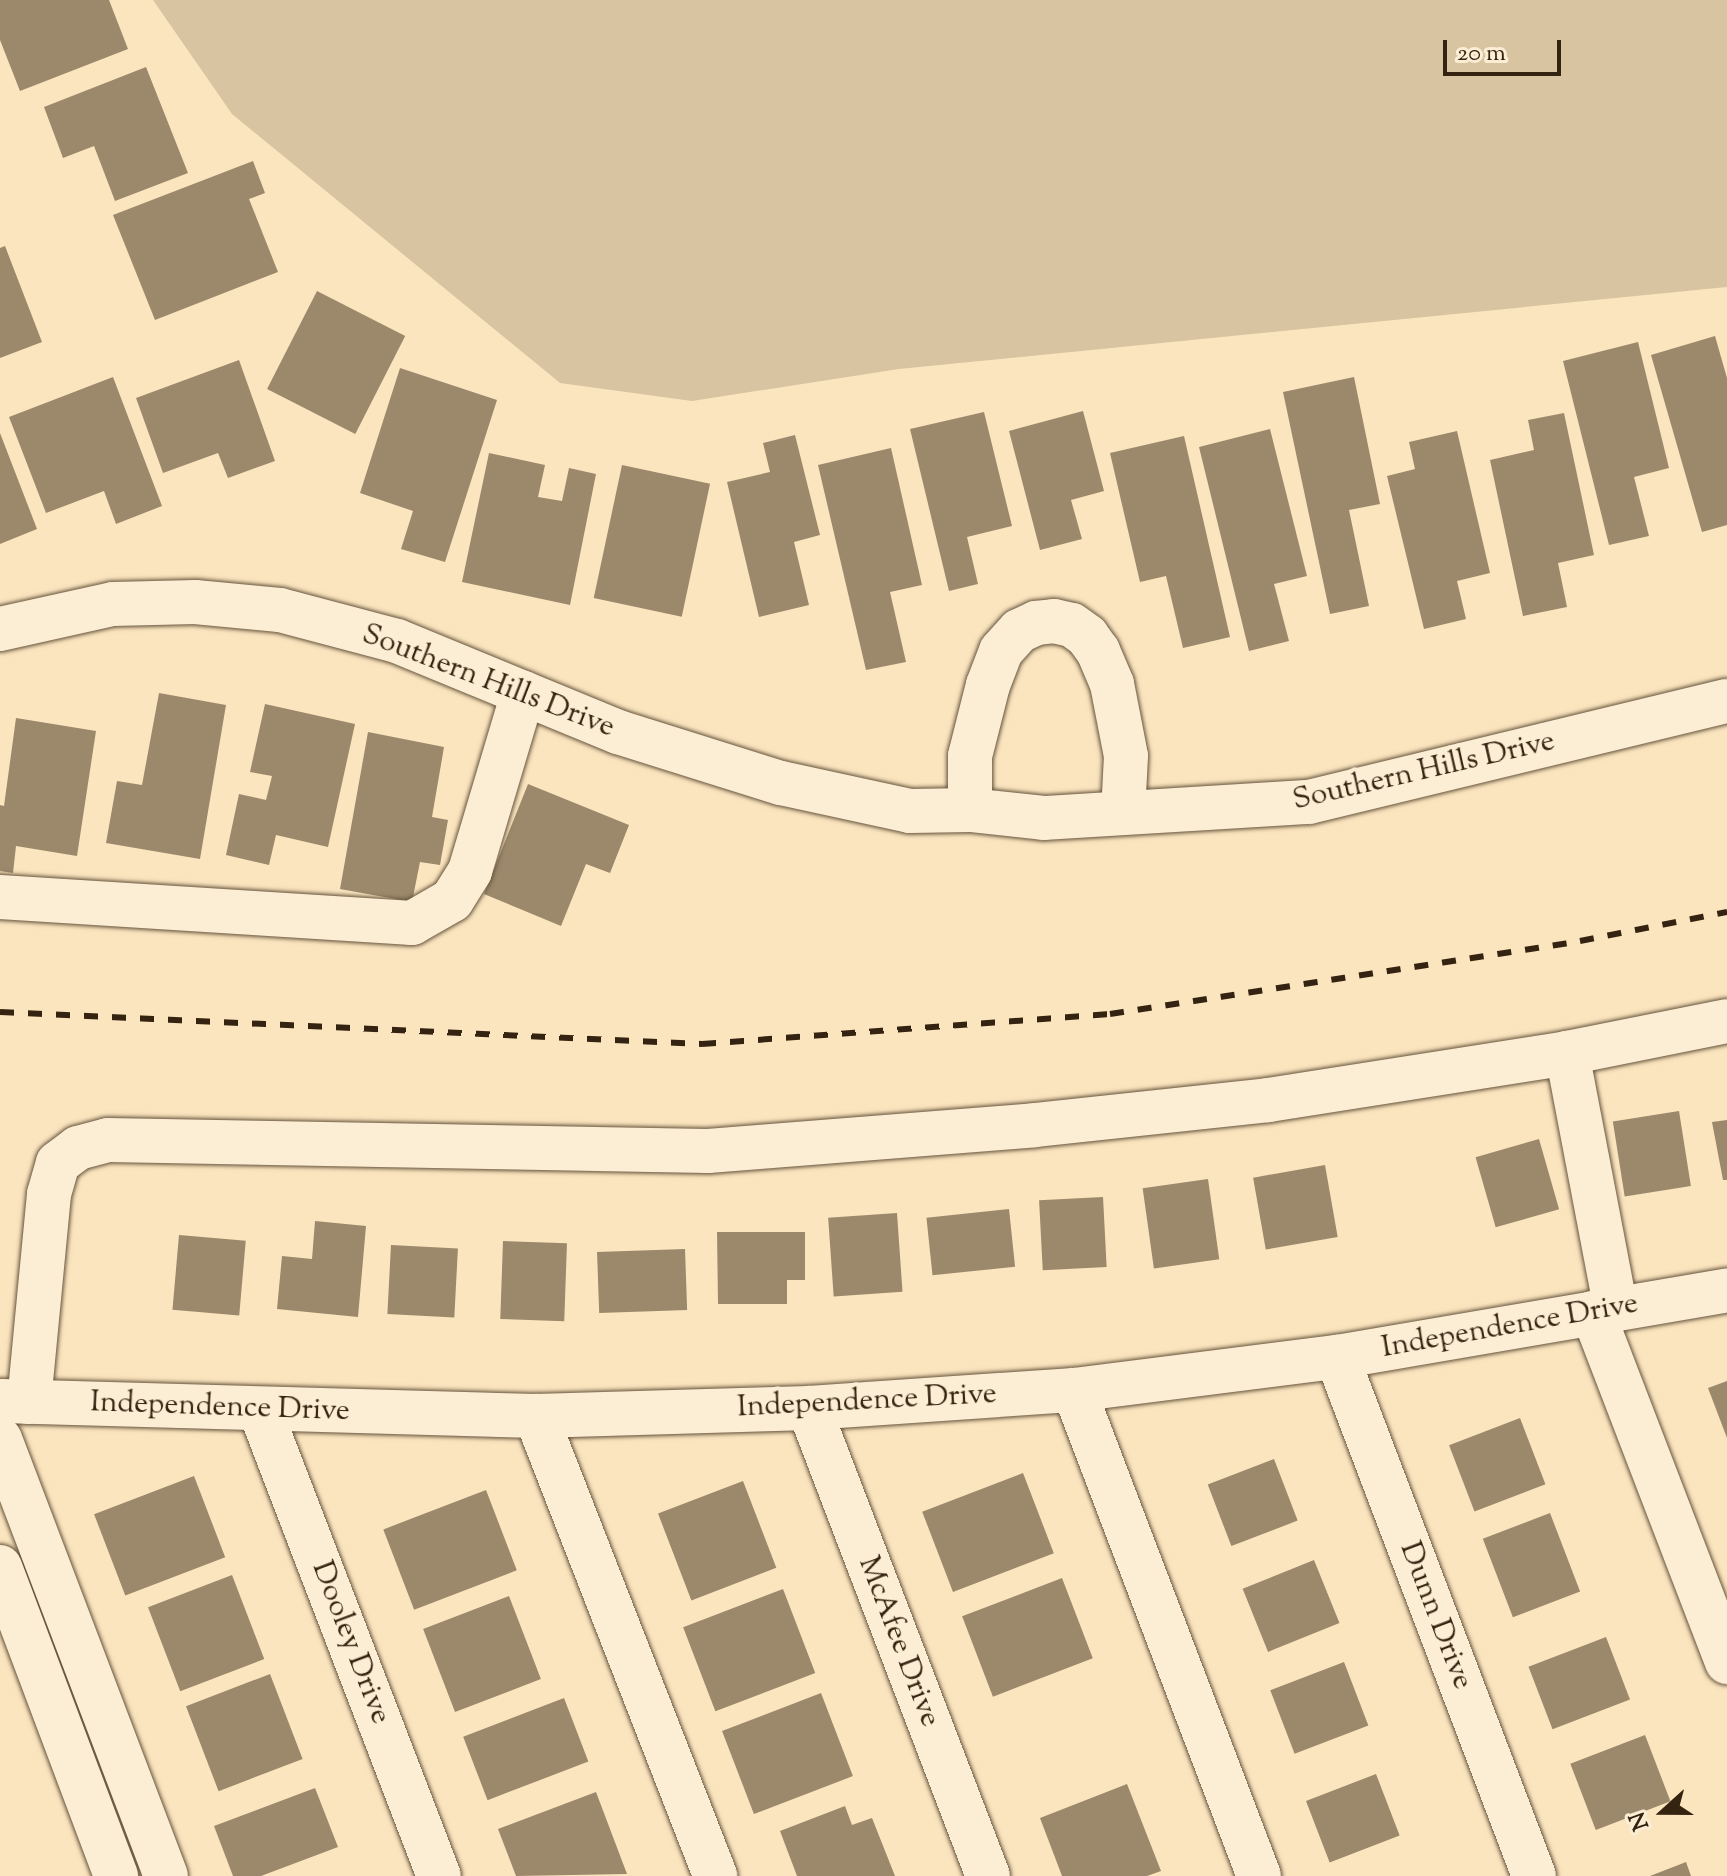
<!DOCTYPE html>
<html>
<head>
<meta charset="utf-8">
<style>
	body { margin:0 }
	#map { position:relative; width:1727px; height:1876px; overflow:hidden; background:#fbe5bf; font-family:"Sorts Mill Goudy",serif }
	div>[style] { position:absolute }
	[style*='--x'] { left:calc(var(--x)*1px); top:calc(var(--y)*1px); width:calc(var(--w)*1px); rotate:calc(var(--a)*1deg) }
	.green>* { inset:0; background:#d9c4a1 }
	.building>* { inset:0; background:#9c886b; transform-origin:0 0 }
	.roads { filter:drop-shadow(0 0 2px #66543c) drop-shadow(0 0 2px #66543c) }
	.minor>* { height:44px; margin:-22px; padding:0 22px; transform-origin:22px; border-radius:22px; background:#fceed5 }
	.rail>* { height:6px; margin-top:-3px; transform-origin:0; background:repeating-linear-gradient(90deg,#352311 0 14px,transparent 0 28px) }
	span { translate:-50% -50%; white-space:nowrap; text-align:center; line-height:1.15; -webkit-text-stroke:8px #fceed5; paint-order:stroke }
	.street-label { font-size:30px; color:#352311 }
	.north { position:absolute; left:1623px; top:1772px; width:80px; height:80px; -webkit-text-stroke:6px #fceed5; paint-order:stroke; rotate:249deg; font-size:22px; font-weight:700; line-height:32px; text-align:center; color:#352311 }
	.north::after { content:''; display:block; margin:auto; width:28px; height:36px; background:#352311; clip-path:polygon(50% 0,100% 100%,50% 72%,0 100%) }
	.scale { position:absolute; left:1443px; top:40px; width:118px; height:36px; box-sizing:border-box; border:4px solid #352311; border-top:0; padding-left:10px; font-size:24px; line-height:28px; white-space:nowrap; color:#352311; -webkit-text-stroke:6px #fceed5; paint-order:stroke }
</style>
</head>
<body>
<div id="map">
	<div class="green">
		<div style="clip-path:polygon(153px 0,1727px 0,1727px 287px,899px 369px,692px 401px,560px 383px,232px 114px)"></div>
	</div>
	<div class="building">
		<div style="clip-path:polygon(0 0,109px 0,128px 49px,20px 91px,0 40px)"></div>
		<div style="clip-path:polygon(146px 67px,188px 173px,115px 201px,94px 146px,63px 158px,44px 107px)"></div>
		<div style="clip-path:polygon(253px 161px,265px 193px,249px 199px,278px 272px,155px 320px,113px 215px)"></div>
		<div style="clip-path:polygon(5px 246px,42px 342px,0 358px,0 248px)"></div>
		<div style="left:317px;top:291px;width:99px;height:110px;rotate:27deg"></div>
		<div style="clip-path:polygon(1715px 336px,1727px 378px,1727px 525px,1702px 532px,1651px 355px)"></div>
		<div style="clip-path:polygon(1638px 342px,1669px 468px,1634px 477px,1649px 536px,1609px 545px,1563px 361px)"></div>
		<div style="clip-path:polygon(239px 360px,275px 461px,228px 478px,218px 453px,163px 473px,136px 398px)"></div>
		<div style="clip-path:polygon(400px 368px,497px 400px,445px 562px,401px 549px,413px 511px,360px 493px)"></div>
		<div style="clip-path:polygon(113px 377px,162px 506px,116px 524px,104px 491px,46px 513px,9px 417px)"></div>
		<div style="clip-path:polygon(1354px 377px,1380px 504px,1349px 510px,1369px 606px,1330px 614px,1283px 392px)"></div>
		<div style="clip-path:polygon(1083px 411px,1104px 491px,1071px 500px,1082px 539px,1040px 550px,1009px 431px)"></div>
		<div style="clip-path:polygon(984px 412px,1012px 526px,967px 537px,978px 584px,949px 591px,910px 429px)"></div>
		<div style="clip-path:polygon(1564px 413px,1594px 555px,1558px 563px,1567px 607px,1523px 616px,1490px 460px,1534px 450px,1528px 420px)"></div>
		<div style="clip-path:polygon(1270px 429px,1307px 576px,1274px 584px,1289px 641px,1249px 651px,1199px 447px)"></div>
		<div style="clip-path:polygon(1457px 431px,1490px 573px,1457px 581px,1466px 619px,1424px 629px,1387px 476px,1415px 469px,1409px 442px)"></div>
		<div style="clip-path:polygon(0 433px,37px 529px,0 544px)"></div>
		<div style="clip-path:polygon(795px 435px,820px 535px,794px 542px,809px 605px,759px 617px,727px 482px,770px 472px,763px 443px)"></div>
		<div style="clip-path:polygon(1184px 436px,1230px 637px,1183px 648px,1166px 576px,1140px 582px,1110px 453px)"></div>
		<div style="clip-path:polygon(891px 448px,922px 585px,890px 592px,906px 662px,866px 670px,818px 465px)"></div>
		<div style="clip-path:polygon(489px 453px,545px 465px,538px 497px,562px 501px,569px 468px,596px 474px,570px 605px,462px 582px)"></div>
		<div style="left:622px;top:465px;width:90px;height:136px;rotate:12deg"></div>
		<div style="clip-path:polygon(159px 693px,226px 705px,200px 859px,106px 843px,117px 781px,142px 785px)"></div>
		<div style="clip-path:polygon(265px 704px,355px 724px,328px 847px,276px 835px,269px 865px,226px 855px,239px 794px,266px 800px,272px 776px,250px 772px)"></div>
		<div style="clip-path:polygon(16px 718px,96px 731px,77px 856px,16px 846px,13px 873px,0 871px,0 805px,4px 806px)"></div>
		<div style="clip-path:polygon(368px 732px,444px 747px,432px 817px,448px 820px,440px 865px,420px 862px,412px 902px,340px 889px)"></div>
		<div style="clip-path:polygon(528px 784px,629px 825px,610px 873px,586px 864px,561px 926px,484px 894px)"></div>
		<div style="left:1679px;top:1111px;width:76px;height:67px;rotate:81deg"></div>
		<div style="clip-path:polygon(1727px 1120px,1727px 1180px,1723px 1180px,1712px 1122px)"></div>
		<div style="left:1539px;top:1139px;width:73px;height:66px;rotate:74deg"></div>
		<div style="left:1325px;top:1165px;width:73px;height:73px;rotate:80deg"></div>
		<div style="left:1208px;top:1179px;width:81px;height:66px;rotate:82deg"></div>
		<div style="left:1103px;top:1197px;width:70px;height:64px;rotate:87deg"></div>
		<div style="left:1009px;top:1209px;width:58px;height:83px;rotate:84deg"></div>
		<div style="left:897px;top:1213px;width:79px;height:69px;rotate:86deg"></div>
		<div style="clip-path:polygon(315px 1221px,366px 1226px,358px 1317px,277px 1309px,282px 1256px,312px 1259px)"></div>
		<div style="clip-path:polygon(717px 1232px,805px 1232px,805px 1280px,787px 1280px,787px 1304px,718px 1304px)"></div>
		<div style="left:179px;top:1235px;width:67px;height:75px;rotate:5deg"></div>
		<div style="left:503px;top:1241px;width:64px;height:78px;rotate:2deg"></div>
		<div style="left:391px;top:1245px;width:67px;height:69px;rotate:3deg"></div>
		<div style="left:685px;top:1249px;width:61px;height:88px;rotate:88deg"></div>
		<div style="clip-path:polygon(1727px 1381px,1727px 1438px,1708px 1388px)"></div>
		<div style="left:1520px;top:1418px;width:71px;height:76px;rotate:69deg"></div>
		<div style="left:1274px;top:1459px;width:66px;height:71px;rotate:69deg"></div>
		<div style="left:1023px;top:1473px;width:86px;height:108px;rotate:69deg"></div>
		<div style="left:194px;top:1476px;width:87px;height:107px;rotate:69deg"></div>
		<div style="left:743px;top:1481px;width:93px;height:91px;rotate:69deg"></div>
		<div style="left:486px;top:1490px;width:86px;height:110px;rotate:69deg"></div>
		<div style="left:1550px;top:1513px;width:84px;height:72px;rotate:69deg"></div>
		<div style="left:1314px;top:1560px;width:68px;height:77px;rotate:68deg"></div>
		<div style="left:232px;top:1575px;width:90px;height:90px;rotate:69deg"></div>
		<div style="left:1062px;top:1578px;width:86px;height:107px;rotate:69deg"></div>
		<div style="left:783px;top:1589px;width:90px;height:107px;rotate:69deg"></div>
		<div style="left:509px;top:1596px;width:89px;height:92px;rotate:69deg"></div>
		<div style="left:1606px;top:1637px;width:67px;height:83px;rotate:69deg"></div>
		<div style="left:1344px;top:1662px;width:68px;height:79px;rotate:69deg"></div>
		<div style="left:270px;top:1674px;width:91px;height:90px;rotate:69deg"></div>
		<div style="left:821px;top:1693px;width:89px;height:106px;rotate:69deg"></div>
		<div style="left:564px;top:1698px;width:68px;height:108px;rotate:69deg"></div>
		<div style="left:1645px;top:1735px;width:71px;height:80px;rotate:69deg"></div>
		<div style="left:1376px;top:1774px;width:66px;height:75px;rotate:69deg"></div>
		<div style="clip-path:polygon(1127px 1784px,1161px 1871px,1147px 1876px,1062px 1876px,1040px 1818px)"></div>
		<div style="clip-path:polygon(315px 1788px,338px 1847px,261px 1876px,233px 1876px,214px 1826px)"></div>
		<div style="clip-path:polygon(596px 1792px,627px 1874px,516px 1876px,498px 1829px)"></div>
		<div style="clip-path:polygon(845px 1806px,852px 1825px,872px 1818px,895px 1876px,797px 1876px,780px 1831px)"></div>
		<div style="clip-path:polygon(1686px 1862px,1691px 1876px,1650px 1876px)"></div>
	</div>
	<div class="roads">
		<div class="minor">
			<div style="--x:0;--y:629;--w:116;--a:-12.5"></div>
			<div style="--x:113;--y:604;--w:82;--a:-1.4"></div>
			<div style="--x:195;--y:602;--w:85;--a:5.4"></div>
			<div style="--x:280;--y:610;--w:121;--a:14.8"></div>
			<div style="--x:397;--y:641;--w:239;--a:22.4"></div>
			<div style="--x:618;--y:732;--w:171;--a:17.4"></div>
			<div style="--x:781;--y:783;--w:132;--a:12.2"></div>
			<div style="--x:910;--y:811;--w:60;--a:-1"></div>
			<div style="--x:970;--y:810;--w:74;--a:6.2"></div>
			<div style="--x:1044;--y:818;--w:265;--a:-3.5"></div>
			<div style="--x:1309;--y:802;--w:430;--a:-13.6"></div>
			<div style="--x:970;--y:810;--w:54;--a:-90"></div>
			<div style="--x:970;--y:756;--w:73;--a:-75.8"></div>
			<div style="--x:988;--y:685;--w:36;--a:-69"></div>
			<div style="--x:1001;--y:651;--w:27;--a:-48"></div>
			<div style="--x:1019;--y:631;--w:19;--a:-25"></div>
			<div style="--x:1036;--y:623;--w:18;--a:-6"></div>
			<div style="--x:1054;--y:621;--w:18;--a:13"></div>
			<div style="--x:1072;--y:625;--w:19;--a:36"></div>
			<div style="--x:1087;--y:636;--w:19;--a:54"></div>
			<div style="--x:1098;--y:651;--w:36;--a:67"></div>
			<div style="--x:1112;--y:684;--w:73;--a:79"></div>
			<div style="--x:1126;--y:756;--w:57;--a:93"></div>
			<div style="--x:0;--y:897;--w:413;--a:3.6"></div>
			<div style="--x:412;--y:923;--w:46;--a:-29.9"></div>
			<div style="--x:452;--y:900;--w:34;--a:-58"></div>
			<div style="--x:470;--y:871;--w:186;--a:-73.4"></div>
			<div style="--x:1567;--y:1053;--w:261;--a:79.2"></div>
			<div style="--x:1593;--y:1313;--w:374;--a:69"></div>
			<div style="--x:1337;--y:1357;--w:555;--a:69.21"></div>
			<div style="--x:1074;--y:1390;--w:520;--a:69.16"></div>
			<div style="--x:2;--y:1401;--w:534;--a:1.61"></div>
			<div style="--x:536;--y:1416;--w:273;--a:-1.7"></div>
			<div style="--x:809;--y:1408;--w:266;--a:-3.9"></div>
			<div style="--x:1074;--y:1390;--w:265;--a:-7.2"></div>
			<div style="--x:1337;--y:1357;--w:396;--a:-9.7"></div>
			<div style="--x:29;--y:1402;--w:209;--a:-84.5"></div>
			<div style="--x:49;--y:1194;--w:32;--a:-74"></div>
			<div style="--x:58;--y:1163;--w:25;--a:-37"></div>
			<div style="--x:78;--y:1148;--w:31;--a:-15"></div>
			<div style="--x:108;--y:1140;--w:600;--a:1.05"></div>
			<div style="--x:708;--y:1151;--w:328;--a:-4.5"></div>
			<div style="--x:1035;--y:1125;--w:234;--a:-6.1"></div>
			<div style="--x:1268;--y:1100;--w:303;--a:-8.9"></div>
			<div style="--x:1567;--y:1053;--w:163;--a:-11.3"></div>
			<div style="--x:809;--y:1408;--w:501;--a:69.07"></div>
			<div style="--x:260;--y:1410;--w:499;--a:69"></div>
			<div style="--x:536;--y:1416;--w:494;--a:68.7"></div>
			<div style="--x:0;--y:1439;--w:467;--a:69.2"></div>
			<div style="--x:0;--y:1567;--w:330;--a:69.4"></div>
		</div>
	</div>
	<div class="rail">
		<div style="--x:0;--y:1012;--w:703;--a:2.61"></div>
		<div style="--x:702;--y:1044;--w:409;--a:-4.2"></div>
		<div style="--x:1110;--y:1014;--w:476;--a:-8.8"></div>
		<div style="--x:1580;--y:941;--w:150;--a:-11.2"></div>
	</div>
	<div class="street-label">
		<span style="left:488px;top:682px;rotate:21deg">Southern Hills Drive</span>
		<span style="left:1424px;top:772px;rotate:-13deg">Southern Hills Drive</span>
		<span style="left:1510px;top:1327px;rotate:-10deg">Independence Drive</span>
		<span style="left:867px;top:1402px;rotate:-3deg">Independence Drive</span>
		<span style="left:220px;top:1408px;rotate:2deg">Independence Drive</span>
		<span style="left:1435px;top:1616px;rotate:69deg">Dunn Drive</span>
		<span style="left:898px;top:1642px;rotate:69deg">McAfee Drive</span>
		<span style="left:350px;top:1643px;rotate:69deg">Dooley Drive</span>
	</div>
	<div class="north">N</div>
	<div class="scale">20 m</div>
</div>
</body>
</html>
